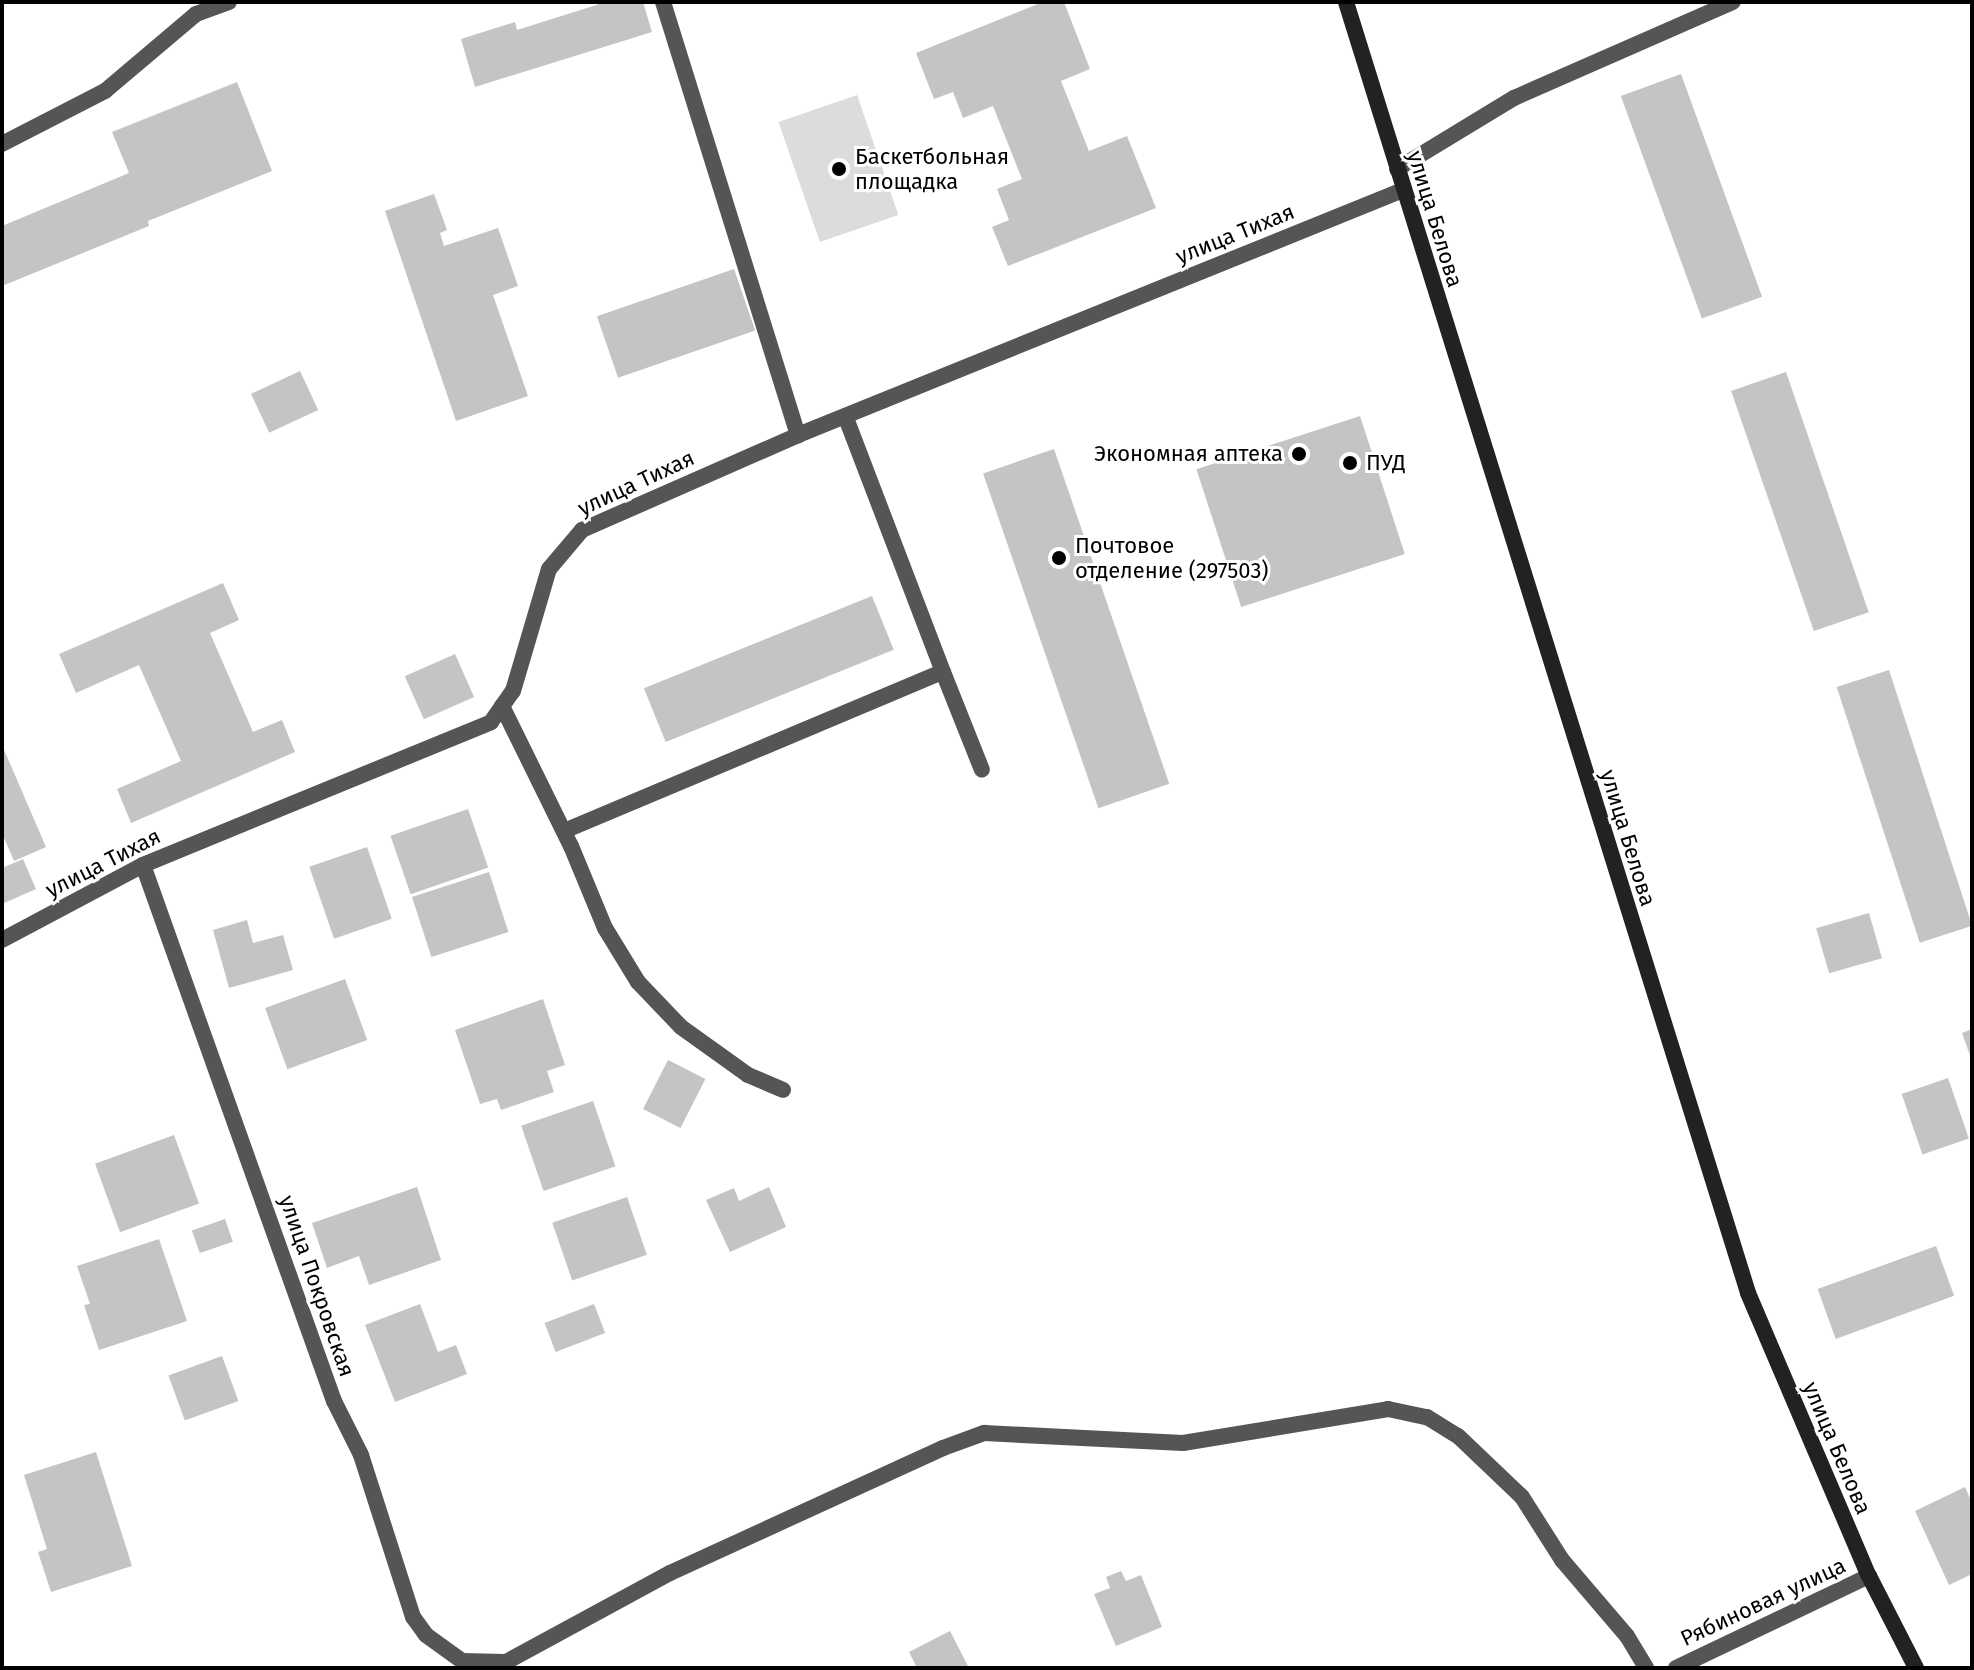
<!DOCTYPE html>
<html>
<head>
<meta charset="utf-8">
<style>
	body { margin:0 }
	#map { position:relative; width:1974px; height:1670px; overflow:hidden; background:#fff; font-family:"Fira Sans",sans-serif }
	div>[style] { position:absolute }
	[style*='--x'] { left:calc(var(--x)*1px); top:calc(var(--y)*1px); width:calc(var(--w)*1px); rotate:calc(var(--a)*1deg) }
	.green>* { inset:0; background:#dcdcdc; transform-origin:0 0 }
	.building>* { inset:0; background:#c4c4c4; transform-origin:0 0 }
	.lane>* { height:16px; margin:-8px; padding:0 8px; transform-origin:8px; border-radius:8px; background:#555 }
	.street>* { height:16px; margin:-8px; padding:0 8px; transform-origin:8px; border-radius:8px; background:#555 }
	.secondary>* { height:16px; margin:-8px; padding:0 8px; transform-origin:8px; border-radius:8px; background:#222 }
	.dots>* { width:22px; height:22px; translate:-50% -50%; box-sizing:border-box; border:4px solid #fff; border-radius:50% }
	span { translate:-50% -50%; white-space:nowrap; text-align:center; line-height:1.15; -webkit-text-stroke:6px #fff; paint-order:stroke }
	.poi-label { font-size:22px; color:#000 }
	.left { translate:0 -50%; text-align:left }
	.right { translate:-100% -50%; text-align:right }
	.street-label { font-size:22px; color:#000 }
	.frame { position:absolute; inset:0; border:4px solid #000; pointer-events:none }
</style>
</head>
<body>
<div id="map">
	<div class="green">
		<div style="left:857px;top:95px;width:127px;height:83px;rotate:71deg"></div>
	</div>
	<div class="building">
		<div style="clip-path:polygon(606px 2px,643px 2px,652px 32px,475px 87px,461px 39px,515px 22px,517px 30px)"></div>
		<div style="clip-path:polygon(1043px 2px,1064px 2px,1090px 69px,1061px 81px,1089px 151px,1127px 136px,1156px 208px,1008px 266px,992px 227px,1009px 220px,997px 189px,1022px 179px,993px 106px,963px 118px,953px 92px,934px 99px,916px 53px)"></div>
		<div style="left:1681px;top:74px;width:237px;height:64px;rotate:70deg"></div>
		<div style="clip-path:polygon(237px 82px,272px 171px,148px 221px,149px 226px,2px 286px,2px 226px,129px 173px,112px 132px)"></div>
		<div style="clip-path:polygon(434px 194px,447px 230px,440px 233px,444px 246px,498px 228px,518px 286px,493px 295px,528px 396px,456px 421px,385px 211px)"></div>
		<div style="left:734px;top:269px;width:65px;height:145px;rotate:71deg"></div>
		<div style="left:300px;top:371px;width:43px;height:54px;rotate:65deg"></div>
		<div style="left:1786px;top:372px;width:254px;height:58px;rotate:71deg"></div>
		<div style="left:1360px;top:416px;width:145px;height:172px;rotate:72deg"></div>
		<div style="left:1054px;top:449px;width:354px;height:75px;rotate:71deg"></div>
		<div style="clip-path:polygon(223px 583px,239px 620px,210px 633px,253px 732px,282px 720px,295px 752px,131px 823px,117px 789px,181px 761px,139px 665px,76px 693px,59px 654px)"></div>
		<div style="left:872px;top:596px;width:58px;height:246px;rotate:68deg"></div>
		<div style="left:455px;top:654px;width:47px;height:55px;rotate:66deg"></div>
		<div style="left:1889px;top:670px;width:269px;height:55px;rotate:72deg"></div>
		<div style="clip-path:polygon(2px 745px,46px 847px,14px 861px,2px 833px)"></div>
		<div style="left:468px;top:809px;width:62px;height:82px;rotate:71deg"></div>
		<div style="left:367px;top:847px;width:76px;height:61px;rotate:71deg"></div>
		<div style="clip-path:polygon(23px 859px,36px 889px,2px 904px,2px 868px)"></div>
		<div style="left:489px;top:872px;width:63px;height:81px;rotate:72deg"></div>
		<div style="left:1869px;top:913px;width:47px;height:55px;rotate:74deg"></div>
		<div style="clip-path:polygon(247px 920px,253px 943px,283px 935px,293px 970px,229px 988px,213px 930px)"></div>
		<div style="left:345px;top:979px;width:65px;height:85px;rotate:70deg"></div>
		<div style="clip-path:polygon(543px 999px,565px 1065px,547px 1071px,554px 1092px,501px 1110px,497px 1099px,480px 1104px,455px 1030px)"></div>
		<div style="clip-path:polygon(1972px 1029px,1972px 1061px,1962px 1033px)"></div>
		<div style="left:668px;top:1060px;width:42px;height:55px;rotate:27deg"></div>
		<div style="left:1948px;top:1078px;width:64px;height:49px;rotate:71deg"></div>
		<div style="left:593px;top:1101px;width:69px;height:76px;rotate:71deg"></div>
		<div style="left:174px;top:1135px;width:73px;height:84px;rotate:70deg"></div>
		<div style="clip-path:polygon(417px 1187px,441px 1260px,369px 1285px,359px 1256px,327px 1268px,312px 1223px)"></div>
		<div style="clip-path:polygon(769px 1187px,786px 1227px,730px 1252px,706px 1200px,734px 1188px,739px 1201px)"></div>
		<div style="left:627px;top:1197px;width:61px;height:79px;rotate:71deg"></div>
		<div style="left:225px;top:1219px;width:24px;height:35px;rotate:71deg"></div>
		<div style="clip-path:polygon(159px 1239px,187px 1321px,99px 1350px,84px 1305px,90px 1304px,77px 1266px)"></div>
		<div style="left:1936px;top:1246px;width:53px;height:126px;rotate:70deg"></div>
		<div style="clip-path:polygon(420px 1304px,438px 1352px,456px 1345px,467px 1374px,395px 1402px,365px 1325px)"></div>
		<div style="left:594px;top:1304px;width:31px;height:53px;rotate:69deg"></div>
		<div style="left:222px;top:1356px;width:48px;height:57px;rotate:70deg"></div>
		<div style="clip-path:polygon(96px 1452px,132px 1566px,51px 1592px,38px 1552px,47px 1549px,24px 1475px)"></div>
		<div style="clip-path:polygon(1965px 1487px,1972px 1503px,1972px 1574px,1949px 1585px,1915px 1511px)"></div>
		<div style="clip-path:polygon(1121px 1571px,1126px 1581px,1141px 1575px,1162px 1627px,1116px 1646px,1094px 1594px,1110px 1588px,1106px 1577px)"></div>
		<div style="clip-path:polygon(950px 1631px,969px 1668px,917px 1668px,909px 1652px)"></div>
	</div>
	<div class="lane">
		<div style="--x:663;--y:2;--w:454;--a:72.7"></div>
		<div style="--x:2;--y:144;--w:116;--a:-27.2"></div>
		<div style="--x:105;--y:91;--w:119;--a:-40.2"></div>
	</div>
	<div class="street">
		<div style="--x:196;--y:14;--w:35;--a:-20"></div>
		<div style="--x:1397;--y:169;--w:137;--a:-31.3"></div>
		<div style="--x:1514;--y:98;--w:239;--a:-23.7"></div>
		<div style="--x:943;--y:672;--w:105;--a:68.3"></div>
		<div style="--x:502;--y:706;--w:156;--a:63.8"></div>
		<div style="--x:571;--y:846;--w:89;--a:67.5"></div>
		<div style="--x:605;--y:928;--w:63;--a:58.6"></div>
		<div style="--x:638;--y:982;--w:62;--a:46.3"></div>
		<div style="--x:681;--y:1027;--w:82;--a:35.6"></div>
		<div style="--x:748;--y:1075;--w:38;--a:23"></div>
		<div style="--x:564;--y:831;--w:411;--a:-22.8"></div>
		<div style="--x:943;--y:672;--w:274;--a:-110.9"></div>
		<div style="--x:143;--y:865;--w:569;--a:70.39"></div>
		<div style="--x:334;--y:1401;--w:60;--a:63.4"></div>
		<div style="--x:361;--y:1455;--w:170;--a:72.2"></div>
		<div style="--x:413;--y:1617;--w:22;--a:54"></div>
		<div style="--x:426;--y:1635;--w:44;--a:35.8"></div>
		<div style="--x:462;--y:1661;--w:43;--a:1.3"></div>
		<div style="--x:2;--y:940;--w:160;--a:-28"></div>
		<div style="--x:143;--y:865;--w:376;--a:-22.3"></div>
		<div style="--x:491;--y:722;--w:38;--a:-55"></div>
		<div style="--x:513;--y:691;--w:127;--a:-73.6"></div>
		<div style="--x:549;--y:569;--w:51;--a:-49.8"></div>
		<div style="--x:582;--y:530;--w:236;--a:-23.7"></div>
		<div style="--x:798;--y:435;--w:653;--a:-22.05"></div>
		<div style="--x:495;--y:1668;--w:199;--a:-28.5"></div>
		<div style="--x:670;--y:1573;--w:300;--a:-24.6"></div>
		<div style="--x:943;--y:1448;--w:44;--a:-20.1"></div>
		<div style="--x:984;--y:1433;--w:199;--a:2.9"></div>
		<div style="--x:1183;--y:1443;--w:208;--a:-9.4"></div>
		<div style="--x:1388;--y:1409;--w:40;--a:12"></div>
		<div style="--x:1427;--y:1417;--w:36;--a:32"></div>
		<div style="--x:1458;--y:1436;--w:88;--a:43.6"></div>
		<div style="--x:1522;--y:1497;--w:75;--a:57.6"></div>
		<div style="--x:1562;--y:1560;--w:100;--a:49.5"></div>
		<div style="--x:1627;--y:1636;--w:37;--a:59"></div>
		<div style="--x:1676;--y:1668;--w:214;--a:-25.5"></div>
	</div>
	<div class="secondary">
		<div style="--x:1346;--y:2;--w:1352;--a:72.7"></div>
		<div style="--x:1748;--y:1293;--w:308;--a:66.9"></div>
		<div style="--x:1869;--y:1576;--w:103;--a:62.9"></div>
	</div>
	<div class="dots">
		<div style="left:839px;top:169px;background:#000"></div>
		<div style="left:1299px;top:454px;background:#000"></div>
		<div style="left:1350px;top:463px;background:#000"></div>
		<div style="left:1059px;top:558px;background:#000"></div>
	</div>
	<div class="poi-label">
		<span class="left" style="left:855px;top:169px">Баскетбольная<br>площадка</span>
		<span class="right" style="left:1283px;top:454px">Экономная аптека</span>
		<span class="left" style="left:1366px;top:463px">ПУД</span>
		<span class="left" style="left:1075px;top:558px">Почтовое<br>отделение (297503)</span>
	</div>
	<div class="street-label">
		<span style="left:1435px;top:219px;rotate:73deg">улица Белова</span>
		<span style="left:1235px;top:234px;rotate:-22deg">улица Тихая</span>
		<span style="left:636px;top:483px;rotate:-25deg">улица Тихая</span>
		<span style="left:1628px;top:838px;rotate:73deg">улица Белова</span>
		<span style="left:103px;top:863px;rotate:-27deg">улица Тихая</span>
		<span style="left:317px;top:1286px;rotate:71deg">улица Покровская</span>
		<span style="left:1837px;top:1448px;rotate:67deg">улица Белова</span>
		<span style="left:1763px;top:1602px;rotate:-25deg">Рябиновая улица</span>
	</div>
	<div class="frame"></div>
</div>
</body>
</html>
